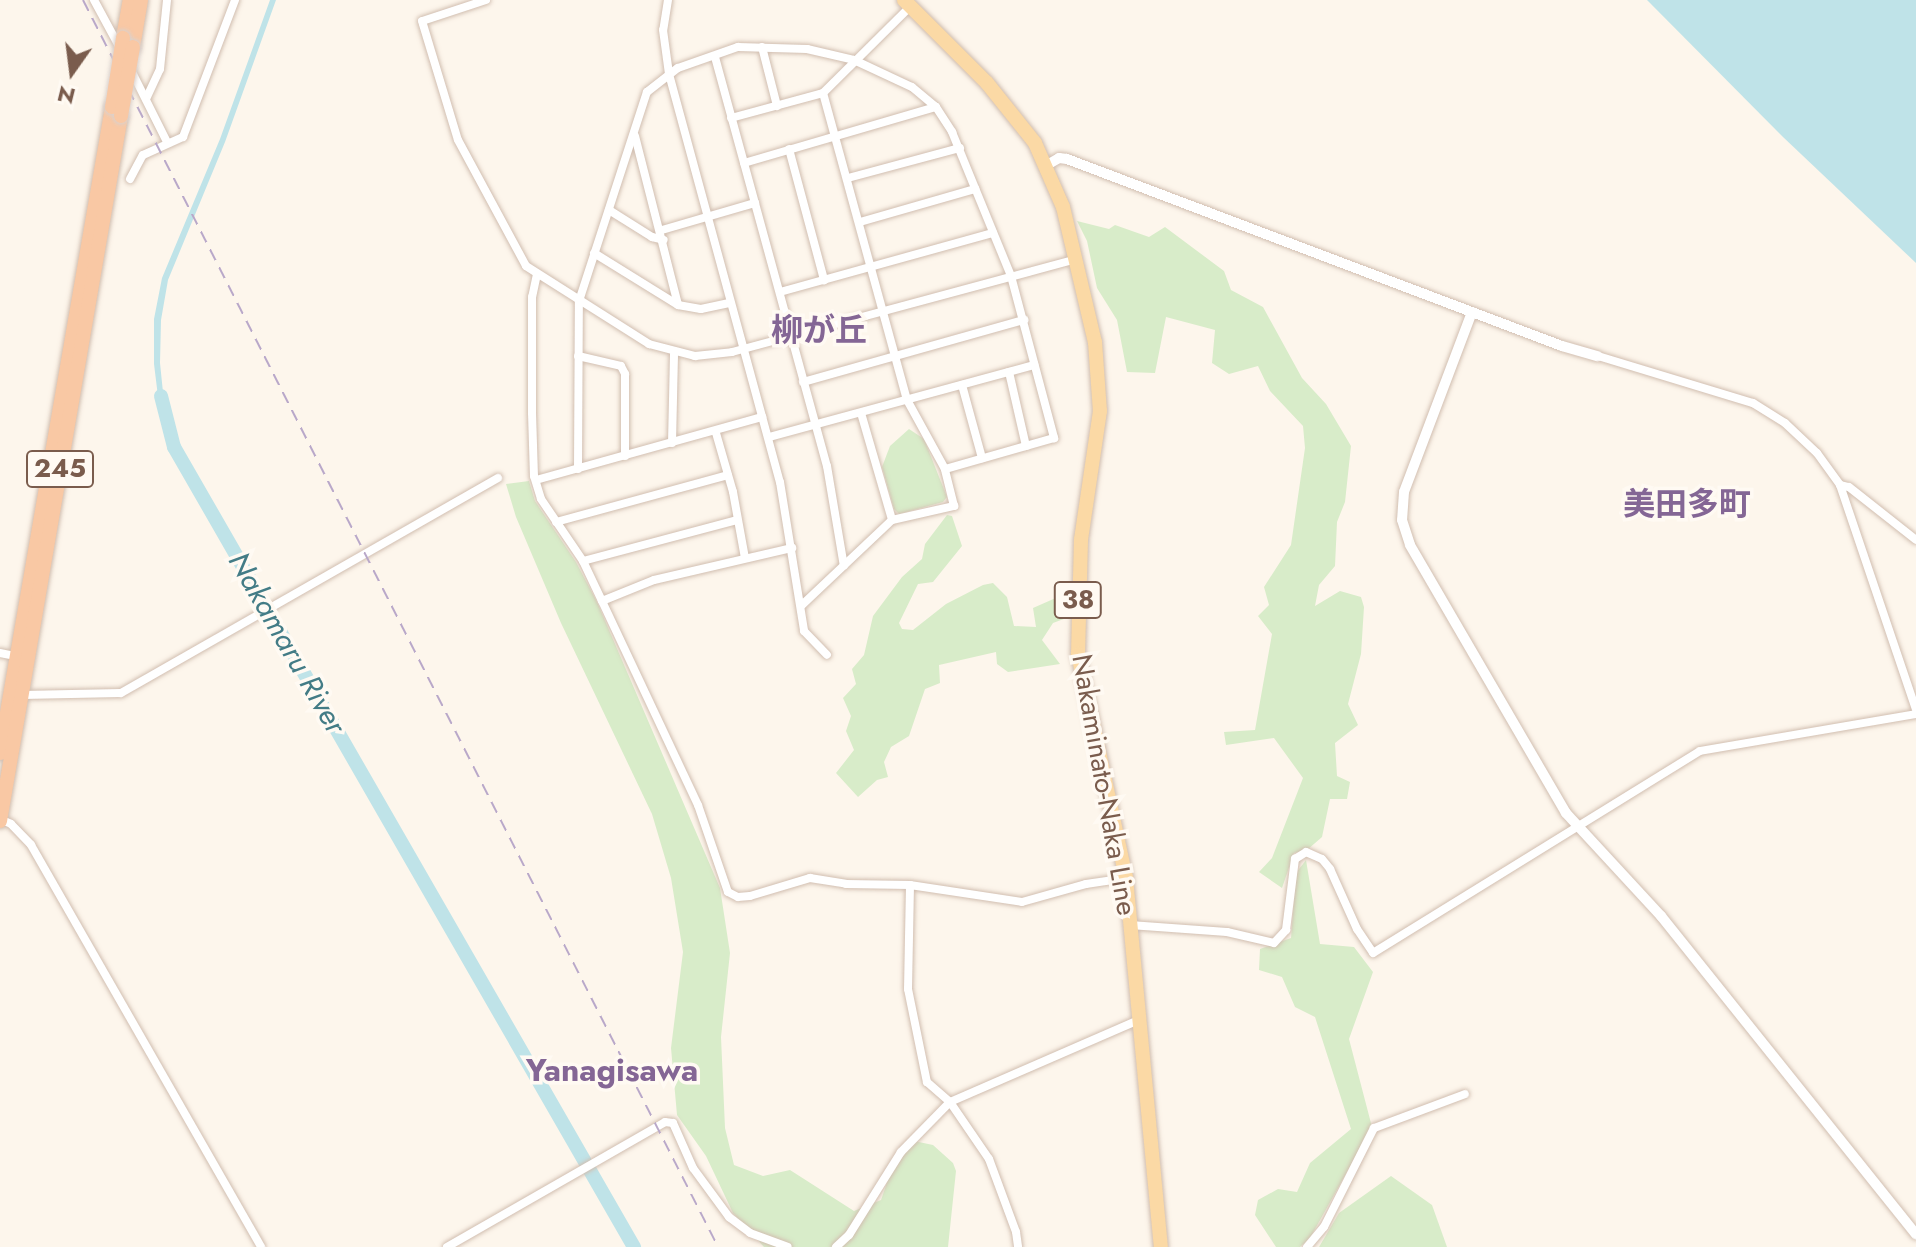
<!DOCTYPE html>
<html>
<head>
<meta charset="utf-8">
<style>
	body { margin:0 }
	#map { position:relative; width:1916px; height:1247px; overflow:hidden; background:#fdf6ec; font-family:Jost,"Noto Sans JP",sans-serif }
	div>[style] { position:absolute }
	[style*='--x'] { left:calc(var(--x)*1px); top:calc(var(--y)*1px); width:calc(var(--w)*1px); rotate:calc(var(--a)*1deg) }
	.green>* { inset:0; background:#d8ecc9 }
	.water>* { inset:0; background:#bfe3e8 }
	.river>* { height:14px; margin:-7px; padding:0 7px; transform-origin:7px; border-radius:7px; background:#bfe3e8 }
	.roads { filter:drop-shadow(0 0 2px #d1beb0) drop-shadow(0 0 2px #d1beb0) }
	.minor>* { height:8px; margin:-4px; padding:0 4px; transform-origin:4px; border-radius:4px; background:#fff }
	.tertiary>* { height:10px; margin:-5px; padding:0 5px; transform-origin:5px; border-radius:5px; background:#fff }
	.primary>* { height:14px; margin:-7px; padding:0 7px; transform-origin:7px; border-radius:7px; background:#fbd9a5 }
	.trunk>* { height:14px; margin:-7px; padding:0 7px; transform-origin:7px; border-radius:7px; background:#f9c8a4 }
	.rail>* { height:2px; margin-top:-1px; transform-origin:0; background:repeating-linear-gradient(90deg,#b9a8c9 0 12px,transparent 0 20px) }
	.bridges { filter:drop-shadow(0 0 2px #dad1cd) drop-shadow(0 0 2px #dad1cd) }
	.trunk-bridge>* { height:14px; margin:-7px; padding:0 7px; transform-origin:7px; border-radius:7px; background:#f9c8a4 }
	span { translate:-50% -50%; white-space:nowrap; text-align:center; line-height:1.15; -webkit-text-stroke:7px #fffaf3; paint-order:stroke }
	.shield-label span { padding:2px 6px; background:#fffaf3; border:2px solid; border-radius:6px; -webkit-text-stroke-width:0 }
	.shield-label { font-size:26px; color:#7a5c4d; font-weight:700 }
	.street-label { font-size:28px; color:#7a5c4d }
	.water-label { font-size:30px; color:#437c86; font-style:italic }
	.quarter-label { font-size:32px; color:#846695; font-weight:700 }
	.north { position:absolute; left:32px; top:32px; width:80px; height:80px; -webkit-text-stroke:6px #fffaf3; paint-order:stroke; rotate:194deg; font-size:22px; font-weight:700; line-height:32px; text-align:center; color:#7a5c4d }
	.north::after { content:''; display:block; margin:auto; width:28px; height:36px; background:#7a5c4d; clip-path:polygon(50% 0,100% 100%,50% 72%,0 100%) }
</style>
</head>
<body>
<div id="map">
	<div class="green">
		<div style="clip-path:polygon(1077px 221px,1109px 229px,1115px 225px,1149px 237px,1165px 227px,1224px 271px,1231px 290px,1263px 307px,1302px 378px,1326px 404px,1351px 446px,1345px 502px,1337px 522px,1335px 566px,1319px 585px,1315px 606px,1340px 591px,1361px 597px,1364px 607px,1361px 654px,1348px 704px,1358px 725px,1335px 743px,1337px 776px,1350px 782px,1347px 799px,1330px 799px,1322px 837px,1307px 850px,1294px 853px,1282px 888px,1259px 872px,1272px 858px,1303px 778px,1274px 738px,1226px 745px,1224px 732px,1255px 730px,1272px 634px,1258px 616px,1269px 605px,1264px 587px,1291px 545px,1305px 448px,1303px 426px,1270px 391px,1258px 366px,1229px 374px,1212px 363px,1215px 330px,1166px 317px,1155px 373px,1127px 372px,1117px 320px,1097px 288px,1087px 241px)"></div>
		<div style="clip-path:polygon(909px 429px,924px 439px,947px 497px,943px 502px,899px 514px,894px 509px,882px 467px,890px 446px)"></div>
		<div style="clip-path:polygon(529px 481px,535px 501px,576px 562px,597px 602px,720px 888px,730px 953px,721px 1037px,725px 1128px,734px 1165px,763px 1176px,790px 1170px,854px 1211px,881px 1200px,890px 1174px,914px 1141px,933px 1145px,953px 1163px,956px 1171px,948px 1247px,764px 1247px,733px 1213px,706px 1156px,677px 1115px,671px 1048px,683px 952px,671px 878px,652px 814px,561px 623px,516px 517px,506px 484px)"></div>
		<div style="clip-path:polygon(947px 515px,952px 516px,962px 546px,933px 582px,918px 584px,899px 623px,902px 629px,913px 630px,946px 604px,983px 585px,993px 583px,1007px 597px,1014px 626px,1036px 627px,1033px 608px,1067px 593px,1069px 617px,1053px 623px,1042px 640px,1060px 664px,1008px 672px,997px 664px,996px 652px,939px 665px,940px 683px,925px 689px,909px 736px,891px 747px,884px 762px,888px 777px,877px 780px,858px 797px,836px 773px,854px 750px,846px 731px,851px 716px,843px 698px,856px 684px,852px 669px,864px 655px,873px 616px,902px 577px,922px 559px,925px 544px)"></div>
		<div style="clip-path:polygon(1306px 860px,1320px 944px,1354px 947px,1373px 972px,1349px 1039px,1372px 1127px,1310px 1238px,1300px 1247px,1276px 1247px,1255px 1215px,1258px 1200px,1278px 1189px,1297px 1192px,1310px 1163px,1351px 1129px,1315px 1017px,1295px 1007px,1282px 977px,1259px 970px,1260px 949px,1291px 938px,1296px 873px)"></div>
		<div style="clip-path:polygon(1391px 1176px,1432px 1205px,1447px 1247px,1319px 1247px,1339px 1213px)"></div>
	</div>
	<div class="water">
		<div style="clip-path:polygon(270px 0,276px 0,225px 142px,168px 280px,161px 320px,160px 363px,165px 412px,160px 413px,154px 364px,154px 319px,162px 278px,220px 139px)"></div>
		<div style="clip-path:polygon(1647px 0,1916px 0,1916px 263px,1783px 137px)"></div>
	</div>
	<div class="river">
		<div style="--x:161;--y:396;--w:53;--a:75.7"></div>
		<div style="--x:174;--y:447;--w:923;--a:60.1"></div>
	</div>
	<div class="roads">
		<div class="minor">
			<div style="--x:94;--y:0;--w:55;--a:61.6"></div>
			<div style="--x:486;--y:0;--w:67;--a:161.8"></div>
			<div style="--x:422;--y:21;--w:124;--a:73.2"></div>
			<div style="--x:458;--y:140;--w:143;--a:61.6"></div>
			<div style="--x:526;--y:266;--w:146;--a:32.4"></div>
			<div style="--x:649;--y:344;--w:48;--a:14.6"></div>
			<div style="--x:695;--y:356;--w:37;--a:-6"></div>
			<div style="--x:732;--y:352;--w:356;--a:-15.1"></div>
			<div style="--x:668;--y:0;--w:30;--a:99"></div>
			<div style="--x:663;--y:30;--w:44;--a:82.2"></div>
			<div style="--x:669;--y:74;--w:423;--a:74.8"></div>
			<div style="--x:780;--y:482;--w:151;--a:80.8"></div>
			<div style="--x:804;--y:631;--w:33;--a:46"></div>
			<div style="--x:762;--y:47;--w:61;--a:75.7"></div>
			<div style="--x:715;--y:57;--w:424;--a:74.7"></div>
			<div style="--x:827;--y:466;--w:101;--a:80.4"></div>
			<div style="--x:130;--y:68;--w:83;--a:63.4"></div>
			<div style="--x:146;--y:99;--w:33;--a:-65"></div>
			<div style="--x:160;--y:69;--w:69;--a:-84.2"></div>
			<div style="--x:731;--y:118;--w:95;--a:-15.2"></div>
			<div style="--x:823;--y:93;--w:124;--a:-44.7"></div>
			<div style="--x:635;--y:136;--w:174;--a:75.7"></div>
			<div style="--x:789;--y:149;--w:136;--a:75"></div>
			<div style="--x:744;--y:163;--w:200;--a:-16.3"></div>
			<div style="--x:848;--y:178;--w:116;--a:-15"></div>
			<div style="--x:130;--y:179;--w:27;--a:-62"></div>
			<div style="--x:143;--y:155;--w:44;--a:-24.2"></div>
			<div style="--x:183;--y:137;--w:147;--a:-69.2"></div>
			<div style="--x:609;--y:210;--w:51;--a:32.1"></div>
			<div style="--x:652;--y:237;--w:12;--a:14"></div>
			<div style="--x:860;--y:222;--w:120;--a:-16"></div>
			<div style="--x:662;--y:230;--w:97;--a:-16.2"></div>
			<div style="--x:594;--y:253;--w:99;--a:31.8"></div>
			<div style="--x:678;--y:305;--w:23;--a:10"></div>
			<div style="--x:701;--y:309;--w:30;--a:-12"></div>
			<div style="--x:537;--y:274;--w:24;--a:102"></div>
			<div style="--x:532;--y:297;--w:116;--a:90"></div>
			<div style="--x:532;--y:413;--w:63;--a:88.2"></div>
			<div style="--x:534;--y:476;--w:24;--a:73"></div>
			<div style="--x:541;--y:499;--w:75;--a:55.9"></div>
			<div style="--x:583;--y:561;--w:44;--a:64.6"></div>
			<div style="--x:602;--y:601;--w:225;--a:64.8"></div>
			<div style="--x:698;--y:805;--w:92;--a:71"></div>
			<div style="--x:728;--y:892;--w:11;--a:27"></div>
			<div style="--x:738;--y:897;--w:12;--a:-5"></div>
			<div style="--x:750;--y:896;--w:63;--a:-16.7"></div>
			<div style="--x:810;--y:878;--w:36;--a:9"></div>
			<div style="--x:846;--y:884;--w:64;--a:0.9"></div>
			<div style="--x:910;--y:885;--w:113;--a:8.6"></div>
			<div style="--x:1022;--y:902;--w:66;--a:-15.7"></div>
			<div style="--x:1086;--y:884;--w:40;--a:-8.5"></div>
			<div style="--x:780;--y:292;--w:221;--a:-15.5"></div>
			<div style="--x:578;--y:356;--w:44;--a:13.1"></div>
			<div style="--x:621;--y:366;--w:9;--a:63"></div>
			<div style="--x:625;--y:374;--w:82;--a:90"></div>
			<div style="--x:1598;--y:356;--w:162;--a:16.9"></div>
			<div style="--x:1753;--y:403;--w:38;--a:32"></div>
			<div style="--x:1785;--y:423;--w:44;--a:43.2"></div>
			<div style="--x:1817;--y:453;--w:39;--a:54"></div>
			<div style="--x:1840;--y:485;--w:237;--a:71.3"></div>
			<div style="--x:1009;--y:372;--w:76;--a:77.1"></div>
			<div style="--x:803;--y:382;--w:230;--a:-15.7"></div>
			<div style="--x:962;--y:385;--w:76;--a:74.7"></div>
			<div style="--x:861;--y:413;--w:111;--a:73.8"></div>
			<div style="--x:716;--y:433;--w:61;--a:73.9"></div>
			<div style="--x:733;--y:492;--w:67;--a:79.7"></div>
			<div style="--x:769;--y:437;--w:275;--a:-15.2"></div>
			<div style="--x:672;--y:443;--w:91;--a:-88.7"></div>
			<div style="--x:578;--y:469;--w:168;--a:-89.7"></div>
			<div style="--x:579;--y:301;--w:220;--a:-72"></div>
			<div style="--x:647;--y:92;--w:39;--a:-38"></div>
			<div style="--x:678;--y:68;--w:64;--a:-19.3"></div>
			<div style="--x:738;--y:47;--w:69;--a:1.7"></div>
			<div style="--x:807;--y:49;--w:48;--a:13.2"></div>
			<div style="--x:854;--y:60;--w:64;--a:25"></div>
			<div style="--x:912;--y:87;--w:31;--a:40"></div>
			<div style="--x:936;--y:107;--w:30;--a:57"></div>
			<div style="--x:952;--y:132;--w:156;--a:67.7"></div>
			<div style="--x:1011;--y:276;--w:168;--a:75.1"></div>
			<div style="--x:1054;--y:438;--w:113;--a:164.1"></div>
			<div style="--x:536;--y:480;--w:235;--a:-15.6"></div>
			<div style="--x:1840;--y:485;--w:9;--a:13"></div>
			<div style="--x:1849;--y:487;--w:85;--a:38.3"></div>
			<div style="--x:556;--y:522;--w:178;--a:-15.3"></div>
			<div style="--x:583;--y:561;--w:159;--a:-14.9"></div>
			<div style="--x:602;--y:601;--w:56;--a:-22"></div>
			<div style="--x:654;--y:580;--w:142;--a:-13.1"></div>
			<div style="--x:802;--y:605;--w:124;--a:-43.4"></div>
			<div style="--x:892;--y:520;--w:64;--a:-12.7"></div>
			<div style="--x:954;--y:506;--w:38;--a:-104"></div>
			<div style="--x:945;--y:469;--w:79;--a:-118.8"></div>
			<div style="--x:907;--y:400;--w:318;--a:-105.3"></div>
			<div style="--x:0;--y:653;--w:16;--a:11"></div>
			<div style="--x:22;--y:695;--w:99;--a:-1.2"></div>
			<div style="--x:121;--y:693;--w:434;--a:-29.7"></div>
			<div style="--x:0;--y:819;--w:12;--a:24"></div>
			<div style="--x:11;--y:824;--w:29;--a:46"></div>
			<div style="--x:31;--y:845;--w:463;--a:60.2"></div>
			<div style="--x:910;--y:885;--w:104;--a:91.1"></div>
			<div style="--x:908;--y:989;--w:95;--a:78.5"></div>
			<div style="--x:927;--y:1082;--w:30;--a:41"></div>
			<div style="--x:950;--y:1102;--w:69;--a:55.6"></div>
			<div style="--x:989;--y:1159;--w:78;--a:69.7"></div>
			<div style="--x:1016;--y:1232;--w:15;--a:82"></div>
			<div style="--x:1130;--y:925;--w:97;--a:4.1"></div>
			<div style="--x:1227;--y:932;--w:48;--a:13.2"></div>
			<div style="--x:1274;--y:943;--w:18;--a:-47"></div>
			<div style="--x:1286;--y:930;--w:72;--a:-82.8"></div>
			<div style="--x:1295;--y:859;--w:13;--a:-32"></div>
			<div style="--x:1306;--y:852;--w:17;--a:24"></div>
			<div style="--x:1322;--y:859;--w:13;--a:51"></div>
			<div style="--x:1330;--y:869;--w:66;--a:65.8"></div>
			<div style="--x:1357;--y:929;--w:29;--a:56"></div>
			<div style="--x:1373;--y:953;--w:384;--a:-31.7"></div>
			<div style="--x:1700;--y:751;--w:219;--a:-9.7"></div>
			<div style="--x:447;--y:1247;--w:251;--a:-29.8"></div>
			<div style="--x:665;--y:1122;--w:8;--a:7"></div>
			<div style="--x:673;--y:1123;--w:49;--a:66"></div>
			<div style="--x:693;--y:1168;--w:61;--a:53.7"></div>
			<div style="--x:729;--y:1217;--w:26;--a:37"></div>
			<div style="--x:750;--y:1233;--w:40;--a:20.2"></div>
			<div style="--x:836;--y:1247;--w:18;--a:-43"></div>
			<div style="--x:849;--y:1235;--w:98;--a:-57.9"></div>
			<div style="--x:901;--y:1152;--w:70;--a:-45.6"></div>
			<div style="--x:950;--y:1102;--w:208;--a:-23.5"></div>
			<div style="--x:1307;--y:1247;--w:26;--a:-50"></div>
			<div style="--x:1324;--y:1227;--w:111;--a:-63.2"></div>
			<div style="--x:1374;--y:1128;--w:97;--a:-20.5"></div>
		</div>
		<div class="tertiary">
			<div style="--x:1047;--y:165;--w:14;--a:-30"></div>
			<div style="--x:1059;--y:158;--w:8;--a:7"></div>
			<div style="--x:1067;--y:159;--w:529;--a:20.7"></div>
			<div style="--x:1562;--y:346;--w:37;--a:16"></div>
			<div style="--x:1472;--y:312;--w:192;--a:110.7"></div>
			<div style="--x:1404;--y:492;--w:28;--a:94"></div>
			<div style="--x:1402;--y:520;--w:26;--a:72"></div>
			<div style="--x:1410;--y:545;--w:310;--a:59.8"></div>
			<div style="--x:1566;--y:813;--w:140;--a:47.3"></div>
			<div style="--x:1661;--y:916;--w:408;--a:51.3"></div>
		</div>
		<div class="primary">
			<div style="--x:904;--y:0;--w:117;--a:45"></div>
			<div style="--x:987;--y:83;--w:77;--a:51.3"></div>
			<div style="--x:1035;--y:143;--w:70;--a:66.4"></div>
			<div style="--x:1063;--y:207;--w:139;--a:76.7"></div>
			<div style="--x:1095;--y:342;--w:69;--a:85.9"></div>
			<div style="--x:1100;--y:411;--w:130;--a:98.4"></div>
			<div style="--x:1081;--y:540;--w:114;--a:91.5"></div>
			<div style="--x:1078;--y:654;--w:229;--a:77.9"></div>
			<div style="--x:1126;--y:878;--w:371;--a:84.6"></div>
		</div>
		<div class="trunk">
			<div style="--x:123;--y:38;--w:39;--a:-80"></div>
			<div style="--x:133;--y:47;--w:48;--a:-80.3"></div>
			<div style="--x:0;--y:753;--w:656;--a:-80.16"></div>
			<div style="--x:0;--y:821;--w:715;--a:-80.26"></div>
		</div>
	</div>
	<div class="rail">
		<div style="--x:83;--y:0;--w:1399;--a:63.01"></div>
	</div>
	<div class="bridges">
		<div class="trunk-bridge">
			<div style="--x:112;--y:107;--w:70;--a:-80.9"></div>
			<div style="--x:121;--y:116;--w:70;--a:-80.1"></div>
		</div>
	</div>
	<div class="shield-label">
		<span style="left:60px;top:469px">245</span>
		<span style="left:1078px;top:600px">38</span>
	</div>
	<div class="street-label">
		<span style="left:1104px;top:785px;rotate:80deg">Nakaminato-Naka Line</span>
	</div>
	<div class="water-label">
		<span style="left:287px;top:643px;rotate:60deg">Nakamaru River</span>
	</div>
	<div class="quarter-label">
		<span style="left:819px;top:330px">柳が丘</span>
		<span style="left:1687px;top:504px">美田多町</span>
		<span style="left:612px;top:1070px">Yanagisawa</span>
	</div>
	<div class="north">N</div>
</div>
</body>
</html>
